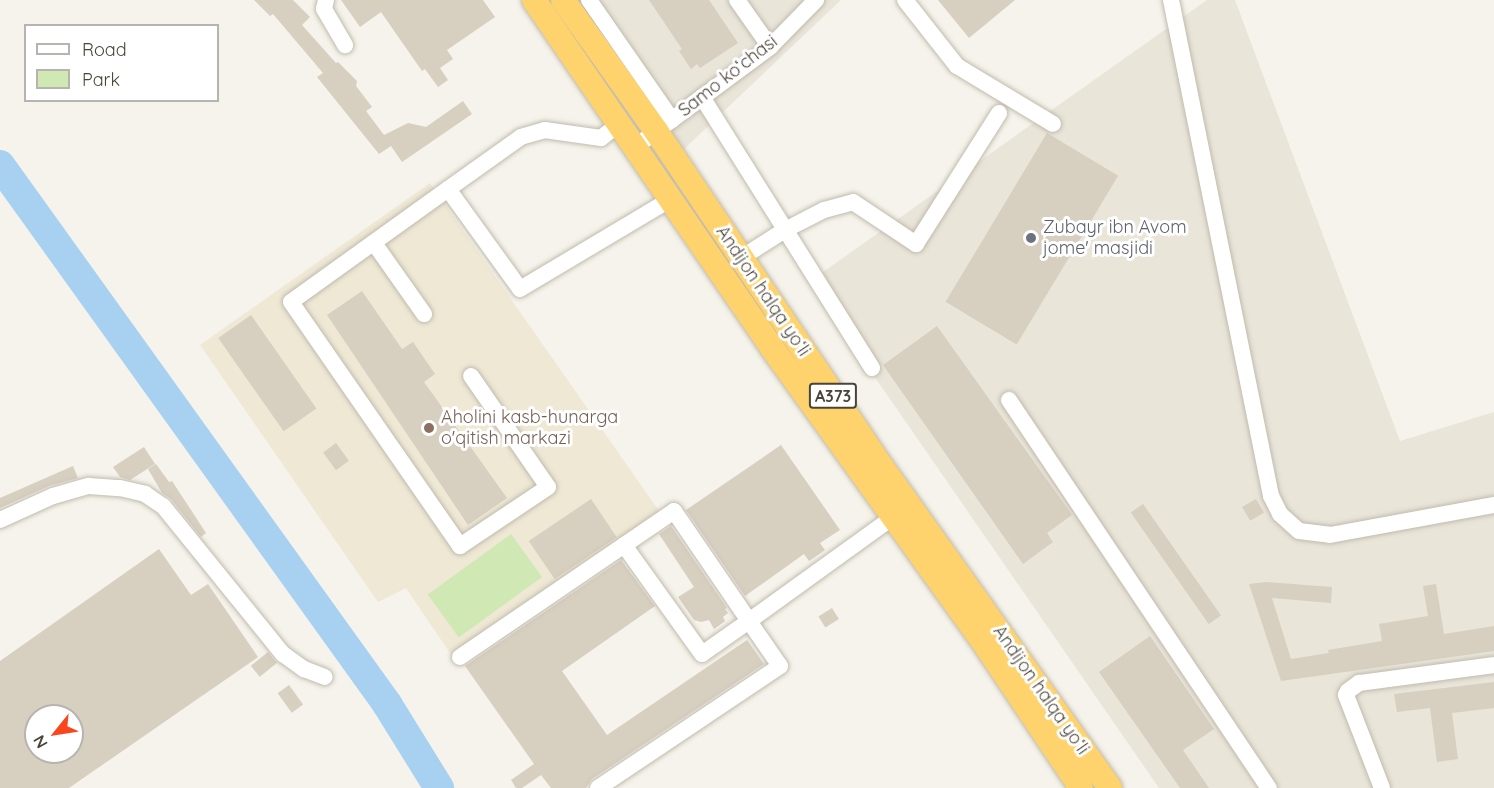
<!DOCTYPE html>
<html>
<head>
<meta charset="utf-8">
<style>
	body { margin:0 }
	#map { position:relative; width:1494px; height:788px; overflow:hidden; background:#f5f3eb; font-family:Quicksand,sans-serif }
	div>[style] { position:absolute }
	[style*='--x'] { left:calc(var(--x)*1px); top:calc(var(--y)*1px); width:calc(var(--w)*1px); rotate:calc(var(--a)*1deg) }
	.residential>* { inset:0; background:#e9e5d9 }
	.education>* { inset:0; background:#eee8d5 }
	.green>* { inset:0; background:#d0e9b4; transform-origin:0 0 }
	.river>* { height:30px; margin:-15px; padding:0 15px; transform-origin:15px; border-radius:15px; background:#a8d1f1 }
	.building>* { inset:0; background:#d7cfc0; transform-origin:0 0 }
	.roads { filter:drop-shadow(0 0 2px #c1bbad) drop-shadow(0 0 2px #c1bbad) }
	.minor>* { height:16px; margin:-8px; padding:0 8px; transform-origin:8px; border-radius:8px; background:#fff }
	.highway>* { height:24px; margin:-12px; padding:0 12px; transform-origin:12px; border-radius:12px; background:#fed26d }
	.dots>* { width:16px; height:16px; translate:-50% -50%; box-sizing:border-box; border:3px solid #fff; border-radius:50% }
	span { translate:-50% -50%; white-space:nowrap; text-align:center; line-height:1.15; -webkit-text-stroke:6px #fff; paint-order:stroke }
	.shield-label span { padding:2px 4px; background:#fff; border:2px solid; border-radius:4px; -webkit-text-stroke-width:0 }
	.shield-label { font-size:16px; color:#4a4438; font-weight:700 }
	.street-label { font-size:18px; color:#4a4438 }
	.worship-label { font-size:18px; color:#5b616d }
	.left { translate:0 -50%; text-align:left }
	.education-label { font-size:18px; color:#785e54 }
	.legend { position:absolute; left:24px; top:24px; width:195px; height:78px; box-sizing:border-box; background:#fff; border:2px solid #b7b4af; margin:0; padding:8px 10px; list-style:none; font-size:18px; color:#4a4438 }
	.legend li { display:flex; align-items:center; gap:12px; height:30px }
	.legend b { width:30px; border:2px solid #b7b4af }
	.north { position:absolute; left:24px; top:704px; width:60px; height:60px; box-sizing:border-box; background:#fff; border:2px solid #b7b4af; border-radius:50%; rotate:240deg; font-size:16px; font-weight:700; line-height:24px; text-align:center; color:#4a4438 }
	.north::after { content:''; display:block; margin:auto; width:21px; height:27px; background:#fa451d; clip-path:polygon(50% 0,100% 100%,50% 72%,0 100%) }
</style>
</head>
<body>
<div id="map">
	<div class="residential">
		<div style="clip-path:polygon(578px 0,841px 0,683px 150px)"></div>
		<div style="clip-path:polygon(1207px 0,1235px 0,1400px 441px,1494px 412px,1494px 788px,1159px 788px,809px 282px)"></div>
	</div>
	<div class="education">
		<div style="clip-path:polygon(430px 183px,659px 511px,452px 656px,406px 588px,378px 602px,200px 345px)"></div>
	</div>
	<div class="green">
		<div style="left:511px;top:534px;width:53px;height:103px;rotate:54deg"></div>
	</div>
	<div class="river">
		<div style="--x:0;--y:165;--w:664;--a:54.32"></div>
		<div style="--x:387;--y:704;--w:99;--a:58.2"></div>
	</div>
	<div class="building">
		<div style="clip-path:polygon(254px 0,293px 0,310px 17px,302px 25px,336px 63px,338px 62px,357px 81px,356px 86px,372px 107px,366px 111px,384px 135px,408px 123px,426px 127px,463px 101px,472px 114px,402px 162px,391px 146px,379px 154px,317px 77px,323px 73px,273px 14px,270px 16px)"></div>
		<div style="clip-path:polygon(341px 0,483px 0,495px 17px,447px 50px,453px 59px,440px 68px,448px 80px,438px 87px,425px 69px,422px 71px,381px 12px,360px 27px)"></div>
		<div style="clip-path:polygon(649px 0,709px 0,738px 43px,700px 68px,697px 64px,691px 69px,679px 51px,682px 49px)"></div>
		<div style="clip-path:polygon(938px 0,1015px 0,969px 38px)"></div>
		<div style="left:1047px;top:133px;width:83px;height:197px;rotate:31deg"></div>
		<div style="clip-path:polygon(362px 291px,402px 349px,413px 342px,435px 374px,424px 382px,507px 498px,468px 525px,327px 315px)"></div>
		<div style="left:251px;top:315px;width:114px;height:40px;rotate:55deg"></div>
		<div style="clip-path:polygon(937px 326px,1072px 515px,1047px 533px,1053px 542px,1023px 564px,883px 365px)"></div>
		<div style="left:336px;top:443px;width:22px;height:16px;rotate:54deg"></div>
		<div style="clip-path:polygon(781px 445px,840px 530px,820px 543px,825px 550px,809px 561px,804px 554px,745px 596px,686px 510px)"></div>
		<div style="clip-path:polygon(144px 447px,155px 464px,130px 480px,120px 477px,113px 467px)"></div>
		<div style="clip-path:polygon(156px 464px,169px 482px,172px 481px,206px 533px,201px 537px,171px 499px,162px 493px,148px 469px)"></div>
		<div style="clip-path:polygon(73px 466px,78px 478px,49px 486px,0 508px,0 498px)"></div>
		<div style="left:591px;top:499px;width:46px;height:75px;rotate:56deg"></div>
		<div style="left:1256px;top:499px;width:16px;height:16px;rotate:60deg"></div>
		<div style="left:1143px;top:504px;width:136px;height:15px;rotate:55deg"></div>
		<div style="clip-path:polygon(671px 526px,727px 608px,725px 609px,728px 613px,723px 617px,725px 621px,714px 629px,709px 620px,701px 622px,694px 620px,678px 597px,694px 587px,659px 534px)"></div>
		<div style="clip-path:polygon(evenodd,159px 549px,191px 595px,208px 584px,258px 657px,69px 788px,0 788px,0 661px,159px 549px,36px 716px,72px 716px,72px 752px,36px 752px,36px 716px)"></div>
		<div style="clip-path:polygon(621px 560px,655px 606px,562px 671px,607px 735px,747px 640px,764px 664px,592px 779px,586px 788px,551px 788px,541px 775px,522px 788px,516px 788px,511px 780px,534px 764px,465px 666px)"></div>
		<div style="clip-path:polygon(1266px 582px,1332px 587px,1331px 603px,1272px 598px,1291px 659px,1329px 653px,1328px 650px,1382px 641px,1379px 624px,1428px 616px,1423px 586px,1436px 584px,1444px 634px,1494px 626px,1494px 651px,1281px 681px,1249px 584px)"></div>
		<div style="left:832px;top:608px;width:13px;height:16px;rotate:58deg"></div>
		<div style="clip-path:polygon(1150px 636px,1214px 729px,1183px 750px,1209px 788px,1180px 788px,1099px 672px)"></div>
		<div style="left:268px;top:652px;width:14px;height:22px;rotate:51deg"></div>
		<div style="clip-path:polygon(1494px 682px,1494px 708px,1452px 713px,1458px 759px,1437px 762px,1430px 708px,1397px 712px,1394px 694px)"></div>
		<div style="left:289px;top:685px;width:24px;height:14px;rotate:54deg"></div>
	</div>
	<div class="roads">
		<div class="minor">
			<div style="--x:326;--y:0;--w:9;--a:103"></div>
			<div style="--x:324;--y:9;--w:42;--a:59.7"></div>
			<div style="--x:589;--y:0;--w:146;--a:55.3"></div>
			<div style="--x:737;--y:0;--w:57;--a:54.9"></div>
			<div style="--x:905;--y:0;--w:84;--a:51.8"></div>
			<div style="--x:957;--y:66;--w:112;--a:31.1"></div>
			<div style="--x:1171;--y:0;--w:506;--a:78.6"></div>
			<div style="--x:1271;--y:496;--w:20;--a:63"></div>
			<div style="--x:1280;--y:514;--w:25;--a:42"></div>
			<div style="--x:1299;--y:531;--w:31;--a:7"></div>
			<div style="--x:1330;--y:535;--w:167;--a:-10.4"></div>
			<div style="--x:702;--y:97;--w:320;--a:57.9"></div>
			<div style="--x:619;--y:124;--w:23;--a:142"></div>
			<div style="--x:601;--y:138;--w:57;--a:-171.9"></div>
			<div style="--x:545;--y:130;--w:25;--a:164"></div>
			<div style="--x:521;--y:137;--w:90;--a:144.5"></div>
			<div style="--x:448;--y:189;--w:123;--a:54.2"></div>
			<div style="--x:520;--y:289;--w:176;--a:-30.8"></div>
			<div style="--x:635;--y:147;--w:168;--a:-36.5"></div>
			<div style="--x:770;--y:47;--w:66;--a:-45.6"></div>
			<div style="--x:448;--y:189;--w:193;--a:144.3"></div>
			<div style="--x:291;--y:302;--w:297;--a:55.3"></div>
			<div style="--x:460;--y:546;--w:106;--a:-33.8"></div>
			<div style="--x:548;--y:487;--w:135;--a:-124.7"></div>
			<div style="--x:374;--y:243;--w:87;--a:54.8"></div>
			<div style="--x:741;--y:258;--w:52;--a:-32.5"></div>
			<div style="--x:785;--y:230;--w:44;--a:-27.1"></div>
			<div style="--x:824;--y:210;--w:30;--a:-15"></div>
			<div style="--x:853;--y:202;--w:76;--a:33.7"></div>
			<div style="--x:916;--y:244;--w:155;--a:-57.6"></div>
			<div style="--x:1009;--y:400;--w:467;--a:56.2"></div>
			<div style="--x:0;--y:520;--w:58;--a:-24.4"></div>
			<div style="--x:53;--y:496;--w:37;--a:-16"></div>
			<div style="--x:89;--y:486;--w:31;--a:4"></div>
			<div style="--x:120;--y:488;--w:26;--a:13"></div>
			<div style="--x:145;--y:494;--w:22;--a:34"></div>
			<div style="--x:163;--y:506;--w:191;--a:51"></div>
			<div style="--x:283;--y:654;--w:26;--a:36"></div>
			<div style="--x:304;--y:669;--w:22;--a:21"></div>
			<div style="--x:460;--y:657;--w:259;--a:-34.3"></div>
			<div style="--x:674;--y:511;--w:133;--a:55.7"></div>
			<div style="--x:749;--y:621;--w:178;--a:-35.8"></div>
			<div style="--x:598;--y:788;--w:219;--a:-33.8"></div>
			<div style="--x:780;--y:666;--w:55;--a:-124.6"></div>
			<div style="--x:749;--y:621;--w:57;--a:144.9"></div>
			<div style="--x:702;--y:654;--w:134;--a:-125.6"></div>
			<div style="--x:1382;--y:788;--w:100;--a:-111.2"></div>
			<div style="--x:1346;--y:695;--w:4;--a:-63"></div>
			<div style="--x:1348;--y:691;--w:14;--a:-36"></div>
			<div style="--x:1359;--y:683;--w:136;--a:-7.6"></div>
		</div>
		<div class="highway">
			<div style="--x:534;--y:0;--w:422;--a:55.6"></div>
			<div style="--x:772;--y:348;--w:370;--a:54.3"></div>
			<div style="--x:988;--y:649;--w:167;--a:56.2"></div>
			<div style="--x:563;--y:0;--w:161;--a:54.6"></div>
			<div style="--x:656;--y:131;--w:388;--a:56.1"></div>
			<div style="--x:872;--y:453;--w:411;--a:54.6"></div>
		</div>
	</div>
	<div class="dots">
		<div style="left:1031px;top:238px;background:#6b7280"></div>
		<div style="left:429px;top:428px;background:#8d6e63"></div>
	</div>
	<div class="shield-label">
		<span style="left:833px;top:396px">A373</span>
	</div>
	<div class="street-label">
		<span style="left:728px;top:76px;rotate:-38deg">Samo koʻchasi</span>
		<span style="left:763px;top:291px;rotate:56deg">Andijon halqa yo‘li</span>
		<span style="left:1041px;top:690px;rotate:55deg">Andijon halqa yo‘li</span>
	</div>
	<div class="worship-label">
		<span class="left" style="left:1043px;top:238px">Zubayr ibn Avom<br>jome' masjidi</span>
	</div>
	<div class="education-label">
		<span class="left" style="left:441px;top:428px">Aholini kasb-hunarga<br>o'qitish markazi</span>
	</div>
	<ul class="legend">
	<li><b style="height:8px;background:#fff"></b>Road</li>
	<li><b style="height:16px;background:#d0e9b4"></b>Park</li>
	</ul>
	<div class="north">N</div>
</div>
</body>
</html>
